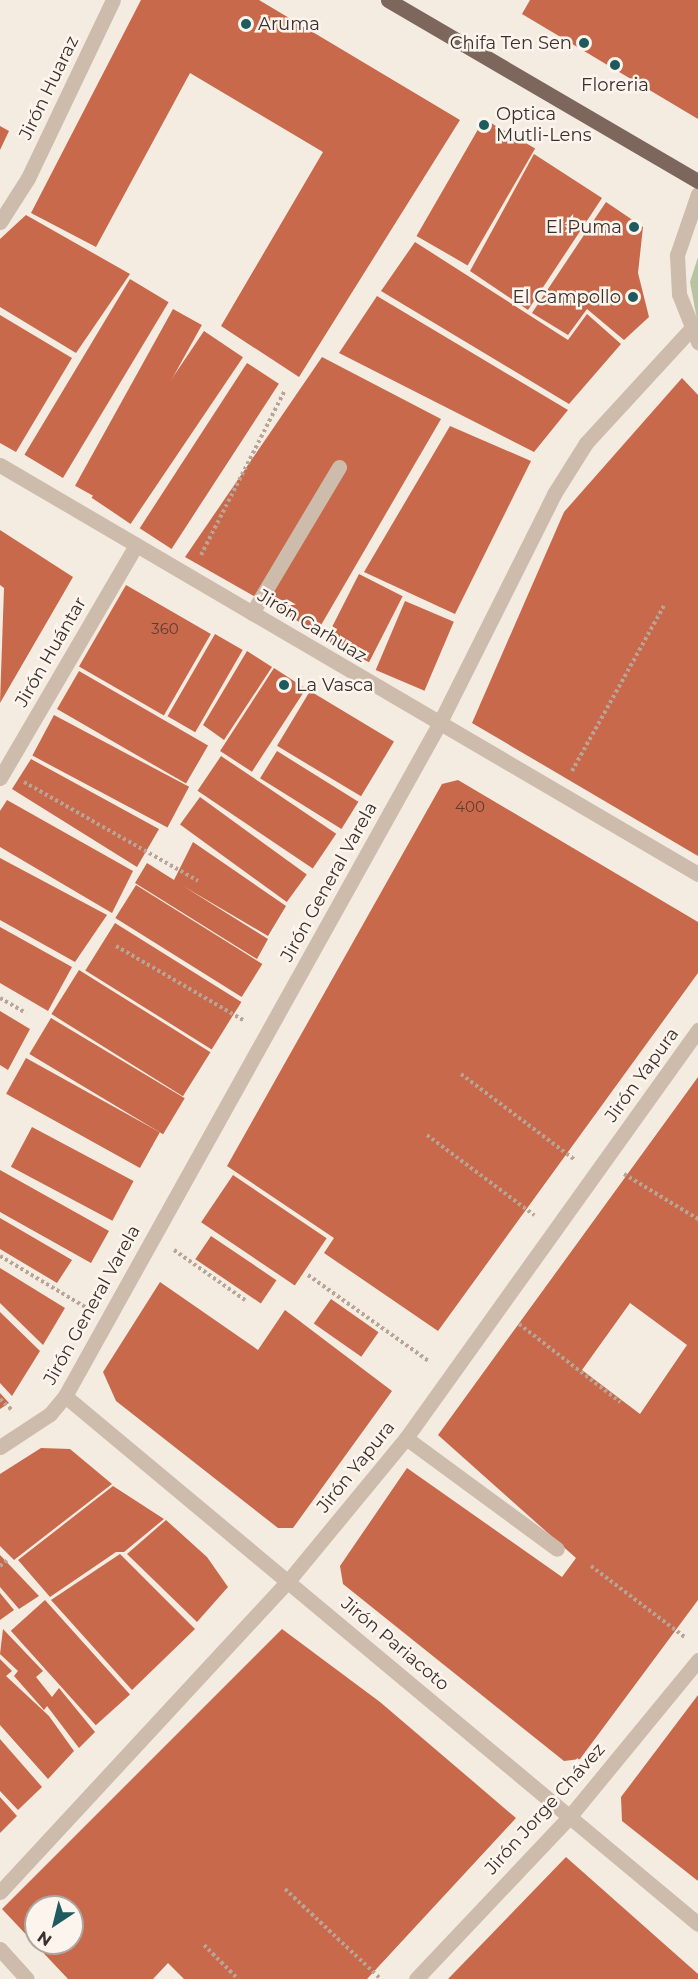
<!DOCTYPE html>
<html>
<head>
<meta charset="utf-8">
<style>
	body { margin:0 }
	#map { position:relative; width:698px; height:1979px; overflow:hidden; background:#f4ebe1; font-family:Montserrat,sans-serif }
	div>[style] { position:absolute }
	[style*='--x'] { left:calc(var(--x)*1px); top:calc(var(--y)*1px); width:calc(var(--w)*1px); rotate:calc(var(--a)*1deg) }
	.green>* { inset:0; background:#b8c4a0 }
	.building>* { inset:0; background:#c8694b; transform-origin:0 0 }
	.path>* { height:4px; margin-top:-2px; transform-origin:0; background:repeating-linear-gradient(90deg,#b9a596 0 3px,transparent 0 6px) }
	.minor>* { height:15px; margin:-7.5px; padding:0 7.5px; transform-origin:7.5px; border-radius:7.5px; background:#cdbbac }
	.major>* { height:15px; margin:-7.5px; padding:0 7.5px; transform-origin:7.5px; border-radius:7.5px; background:#7d675c }
	.dots>* { width:16px; height:16px; translate:-50% -50%; box-sizing:border-box; border:3px solid #fbf5ee; border-radius:50% }
	span { translate:-50% -50%; white-space:nowrap; text-align:center; line-height:1.15; -webkit-text-stroke:5px #fbf5ee; paint-order:stroke }
	.number-label { font-size:15px; color:#5e3e33 }
	.number-label span { -webkit-text-stroke-width:0 }
	.poi-label { font-size:18px; color:#3b302b }
	.left { translate:0 -50%; text-align:left }
	.right { translate:-100% -50%; text-align:right }
	.street-label { font-size:18px; color:#3b302b }
	.north { position:absolute; left:24px; top:1895px; width:60px; height:60px; box-sizing:border-box; background:#fbf5ee; border:2px solid #aea6a0; border-radius:50%; rotate:215deg; font-size:16px; font-weight:700; line-height:24px; text-align:center; color:#3b302b }
	.north::after { content:''; display:block; margin:auto; width:21px; height:27px; background:#1f5a5e; clip-path:polygon(50% 0,100% 100%,50% 72%,0 100%) }
</style>
</head>
<body>
<div id="map">
	<div class="green">
		<div style="clip-path:polygon(698px 257px,698px 325px,690px 282px)"></div>
	</div>
	<div class="building">
		<div style="clip-path:polygon(141px 0,259px 0,460px 120px,299px 377px,221px 326px,323px 152px,190px 73px,96px 247px,31px 213px)"></div>
		<div style="clip-path:polygon(530px 0,698px 0,698px 119px,522px 14px)"></div>
		<div style="left:484px;top:119px;width:59px;height:135px;rotate:30deg"></div>
		<div style="clip-path:polygon(0 126px,9px 131px,0 150px)"></div>
		<div style="clip-path:polygon(534px 154px,602px 198px,528px 310px,470px 271px)"></div>
		<div style="clip-path:polygon(606px 202px,643px 227px,638px 273px,649px 317px,624px 340px,587px 309px,568px 335px,532px 313px)"></div>
		<div style="clip-path:polygon(26px 215px,130px 274px,76px 353px,0 307px,0 239px)"></div>
		<div style="clip-path:polygon(415px 242px,568px 340px,587px 314px,621px 344px,569px 404px,381px 291px)"></div>
		<div style="left:130px;top:279px;width:45px;height:205px;rotate:31deg"></div>
		<div style="clip-path:polygon(377px 296px,568px 410px,534px 452px,339px 353px)"></div>
		<div style="left:173px;top:309px;width:33px;height:202px;rotate:29deg"></div>
		<div style="clip-path:polygon(0 315px,72px 358px,16px 452px,0 443px)"></div>
		<div style="left:204px;top:331px;width:47px;height:201px;rotate:34deg"></div>
		<div style="clip-path:polygon(322px 357px,441px 419px,317px 632px,185px 557px)"></div>
		<div style="left:247px;top:363px;width:38px;height:197px;rotate:33deg"></div>
		<div style="clip-path:polygon(682px 378px,698px 395px,698px 856px,472px 723px,564px 512px)"></div>
		<div style="clip-path:polygon(450px 426px,531px 461px,455px 614px,364px 572px)"></div>
		<div style="clip-path:polygon(0 530px,73px 577px,0 703px,4px 588px,0 585px)"></div>
		<div style="left:359px;top:574px;width:49px;height:74px;rotate:27deg"></div>
		<div style="left:126px;top:585px;width:98px;height:94px;rotate:30deg"></div>
		<div style="left:405px;top:601px;width:53px;height:75px;rotate:23deg"></div>
		<div style="left:215px;top:634px;width:32px;height:95px;rotate:30deg"></div>
		<div style="clip-path:polygon(247px 651px,272px 667px,224px 740px,203px 725px)"></div>
		<div style="left:274px;top:668px;width:38px;height:99px;rotate:33deg"></div>
		<div style="left:79px;top:671px;width:149px;height:44px;rotate:30deg"></div>
		<div style="left:310px;top:691px;width:98px;height:64px;rotate:31deg"></div>
		<div style="left:54px;top:715px;width:153px;height:46px;rotate:28deg"></div>
		<div style="left:277px;top:751px;width:96px;height:32px;rotate:32deg"></div>
		<div style="left:221px;top:756px;width:139px;height:42px;rotate:34deg"></div>
		<div style="clip-path:polygon(31px 759px,159px 829px,137px 867px,12px 789px)"></div>
		<div style="clip-path:polygon(458px 780px,698px 922px,698px 973px,438px 1331px,324px 1253px,334px 1238px,227px 1166px,442px 784px)"></div>
		<div style="left:200px;top:797px;width:132px;height:34px;rotate:36deg"></div>
		<div style="clip-path:polygon(7px 800px,133px 871px,112px 913px,0 847px,0 811px)"></div>
		<div style="clip-path:polygon(193px 842px,286px 906px,268px 936px,183px 886px,268px 939px,257px 959px,135px 883px,147px 863px,174px 880px)"></div>
		<div style="clip-path:polygon(0 858px,107px 915px,75px 962px,0 920px)"></div>
		<div style="left:136px;top:885px;width:149px;height:39px;rotate:32deg"></div>
		<div style="left:115px;top:923px;width:149px;height:56px;rotate:32deg"></div>
		<div style="clip-path:polygon(0 927px,72px 967px,48px 1011px,0 983px)"></div>
		<div style="left:79px;top:970px;width:155px;height:52px;rotate:32deg"></div>
		<div style="clip-path:polygon(0 1011px,30px 1029px,8px 1070px,0 1065px)"></div>
		<div style="left:51px;top:1018px;width:156px;height:42px;rotate:31deg"></div>
		<div style="left:26px;top:1058px;width:153px;height:41px;rotate:29deg"></div>
		<div style="clip-path:polygon(evenodd,698px 1077px,698px 1600px,580px 1759px,564px 1761px,343px 1584px,340px 1566px,407px 1468px,562px 1577px,576px 1558px,438px 1435px,698px 1077px,630px 1303px,687px 1345px,640px 1414px,582px 1370px,630px 1303px)"></div>
		<div style="left:32px;top:1127px;width:115px;height:45px;rotate:28deg"></div>
		<div style="clip-path:polygon(0 1170px,109px 1231px,91px 1263px,0 1212px)"></div>
		<div style="left:233px;top:1175px;width:113px;height:57px;rotate:34deg"></div>
		<div style="clip-path:polygon(0 1218px,72px 1260px,57px 1283px,0 1249px)"></div>
		<div style="left:211px;top:1236px;width:79px;height:28px;rotate:34deg"></div>
		<div style="clip-path:polygon(0 1268px,65px 1308px,43px 1345px,0 1303px)"></div>
		<div style="clip-path:polygon(160px 1282px,258px 1350px,285px 1310px,392px 1391px,293px 1528px,278px 1528px,116px 1401px,103px 1372px)"></div>
		<div style="left:331px;top:1299px;width:58px;height:30px;rotate:35deg"></div>
		<div style="clip-path:polygon(0 1312px,40px 1351px,12px 1396px,0 1383px)"></div>
		<div style="clip-path:polygon(0 1393px,9px 1403px,0 1409px)"></div>
		<div style="clip-path:polygon(41px 1448px,70px 1449px,112px 1484px,14px 1560px,0 1546px,0 1474px)"></div>
		<div style="clip-path:polygon(113px 1486px,164px 1519px,124px 1552px,116px 1552px,50px 1597px,18px 1560px)"></div>
		<div style="clip-path:polygon(166px 1520px,207px 1557px,228px 1587px,197px 1622px,127px 1554px)"></div>
		<div style="clip-path:polygon(120px 1554px,195px 1629px,132px 1690px,51px 1600px)"></div>
		<div style="clip-path:polygon(0 1555px,39px 1596px,19px 1609px,0 1587px)"></div>
		<div style="clip-path:polygon(0 1593px,14px 1610px,0 1620px)"></div>
		<div style="left:45px;top:1600px;width:127px;height:46px;rotate:48deg"></div>
		<div style="clip-path:polygon(3px 1629px,43px 1671px,36px 1677px,52px 1697px,59px 1688px,95px 1732px,79px 1748px,47px 1706px,44px 1710px,14px 1676px,18px 1671px,0 1654px)"></div>
		<div style="clip-path:polygon(evenodd,282px 1629px,380px 1702px,516px 1818px,367px 1979px,184px 1979px,168px 1963px,153px 1979px,68px 1979px,2px 1909px,282px 1629px,36px 1907px,72px 1907px,72px 1943px,36px 1943px,36px 1907px)"></div>
		<div style="clip-path:polygon(0 1659px,12px 1671px,6px 1676px,49px 1716px,74px 1751px,48px 1779px,0 1725px)"></div>
		<div style="clip-path:polygon(698px 1695px,698px 1881px,622px 1821px,621px 1797px)"></div>
		<div style="clip-path:polygon(0 1739px,42px 1787px,18px 1810px,0 1791px)"></div>
		<div style="clip-path:polygon(0 1797px,17px 1816px,0 1833px)"></div>
		<div style="clip-path:polygon(566px 1857px,698px 1974px,698px 1979px,448px 1979px)"></div>
	</div>
	<div class="path">
		<div style="--x:201;--y:555;--w:185;--a:-63"></div>
		<div style="--x:572;--y:771;--w:191;--a:-60.9"></div>
		<div style="--x:24;--y:782;--w:200;--a:29.6"></div>
		<div style="--x:116;--y:946;--w:149;--a:30.2"></div>
		<div style="--x:0;--y:998;--w:30;--a:30"></div>
		<div style="--x:461;--y:1074;--w:143;--a:37"></div>
		<div style="--x:427;--y:1135;--w:134;--a:36.8"></div>
		<div style="--x:624;--y:1174;--w:87;--a:31.3"></div>
		<div style="--x:174;--y:1250;--w:87;--a:35.2"></div>
		<div style="--x:0;--y:1256;--w:101;--a:30.9"></div>
		<div style="--x:308;--y:1275;--w:150;--a:35.5"></div>
		<div style="--x:519;--y:1324;--w:128;--a:37.7"></div>
		<div style="--x:0;--y:1399;--w:18;--a:43"></div>
		<div style="--x:0;--y:1566;--w:11;--a:-38"></div>
		<div style="--x:591;--y:1566;--w:119;--a:37.2"></div>
		<div style="--x:285;--y:1889;--w:132;--a:43.2"></div>
		<div style="--x:204;--y:1945;--w:48;--a:45"></div>
	</div>
	<div class="minor">
		<div style="--x:698;--y:194;--w:65;--a:109"></div>
		<div style="--x:677;--y:255;--w:39;--a:87"></div>
		<div style="--x:679;--y:294;--w:52;--a:68.4"></div>
		<div style="--x:0;--y:222;--w:52;--a:-57.5"></div>
		<div style="--x:28;--y:178;--w:197;--a:-64.5"></div>
		<div style="--x:0;--y:465;--w:809;--a:30.37"></div>
		<div style="--x:252;--y:613;--w:170;--a:-59.2"></div>
		<div style="--x:0;--y:778;--w:270;--a:-59.7"></div>
		<div style="--x:65;--y:1396;--w:824;--a:39.83"></div>
		<div style="--x:406;--y:1438;--w:187;--a:36.3"></div>
		<div style="--x:0;--y:1447;--w:60;--a:-33.4"></div>
		<div style="--x:50;--y:1414;--w:23;--a:-50"></div>
		<div style="--x:65;--y:1396;--w:769;--a:-60.9"></div>
		<div style="--x:439;--y:724;--w:257;--a:-63.4"></div>
		<div style="--x:554;--y:494;--w:60;--a:-57.9"></div>
		<div style="--x:586;--y:443;--w:154;--a:-47.4"></div>
		<div style="--x:0;--y:1892;--w:425;--a:-47.2"></div>
		<div style="--x:289;--y:1580;--w:184;--a:-50.5"></div>
		<div style="--x:406;--y:1438;--w:502;--a:-54.41"></div>
		<div style="--x:0;--y:1949;--w:40;--a:48"></div>
		<div style="--x:416;--y:1979;--w:224;--a:-46.6"></div>
		<div style="--x:570;--y:1816;--w:202;--a:-50.6"></div>
	</div>
	<div class="major">
		<div style="--x:388;--y:0;--w:359;--a:30.3"></div>
	</div>
	<div class="dots">
		<div style="left:246px;top:24px;background:#1f5a5e"></div>
		<div style="left:584px;top:43px;background:#1f5a5e"></div>
		<div style="left:615px;top:65px;background:#1f5a5e"></div>
		<div style="left:484px;top:125px;background:#1f5a5e"></div>
		<div style="left:634px;top:227px;background:#1f5a5e"></div>
		<div style="left:633px;top:297px;background:#1f5a5e"></div>
		<div style="left:284px;top:685px;background:#1f5a5e"></div>
	</div>
	<div class="number-label">
		<span style="left:165px;top:629px">360</span>
		<span style="left:470px;top:807px">400</span>
	</div>
	<div class="poi-label">
		<span class="left" style="left:258px;top:24px">Aruma</span>
		<span class="right" style="left:572px;top:43px">Chifa Ten Sen</span>
		<span style="left:615px;top:85px">Floreria</span>
		<span class="left" style="left:496px;top:125px">Optica<br>Mutli-Lens</span>
		<span class="right" style="left:622px;top:227px">El Puma</span>
		<span class="right" style="left:621px;top:297px">El Campollo</span>
		<span class="left" style="left:296px;top:685px">La Vasca</span>
	</div>
	<div class="street-label">
		<span style="left:49px;top:88px;rotate:-64deg">Jirón Huaraz</span>
		<span style="left:312px;top:626px;rotate:31deg">Jirón Carhuaz</span>
		<span style="left:51px;top:652px;rotate:-60deg">Jirón Huántar</span>
		<span style="left:329px;top:882px;rotate:-61deg">Jirón General Varela</span>
		<span style="left:642px;top:1075px;rotate:-54deg">Jirón Yapura</span>
		<span style="left:92px;top:1305px;rotate:-61deg">Jirón General Varela</span>
		<span style="left:356px;top:1467px;rotate:-51deg">Jirón Yapura</span>
		<span style="left:395px;top:1644px;rotate:40deg">Jirón Pariacoto</span>
		<span style="left:545px;top:1809px;rotate:-48deg">Jirón Jorge Chávez</span>
	</div>
	<div class="north">N</div>
</div>
</body>
</html>
